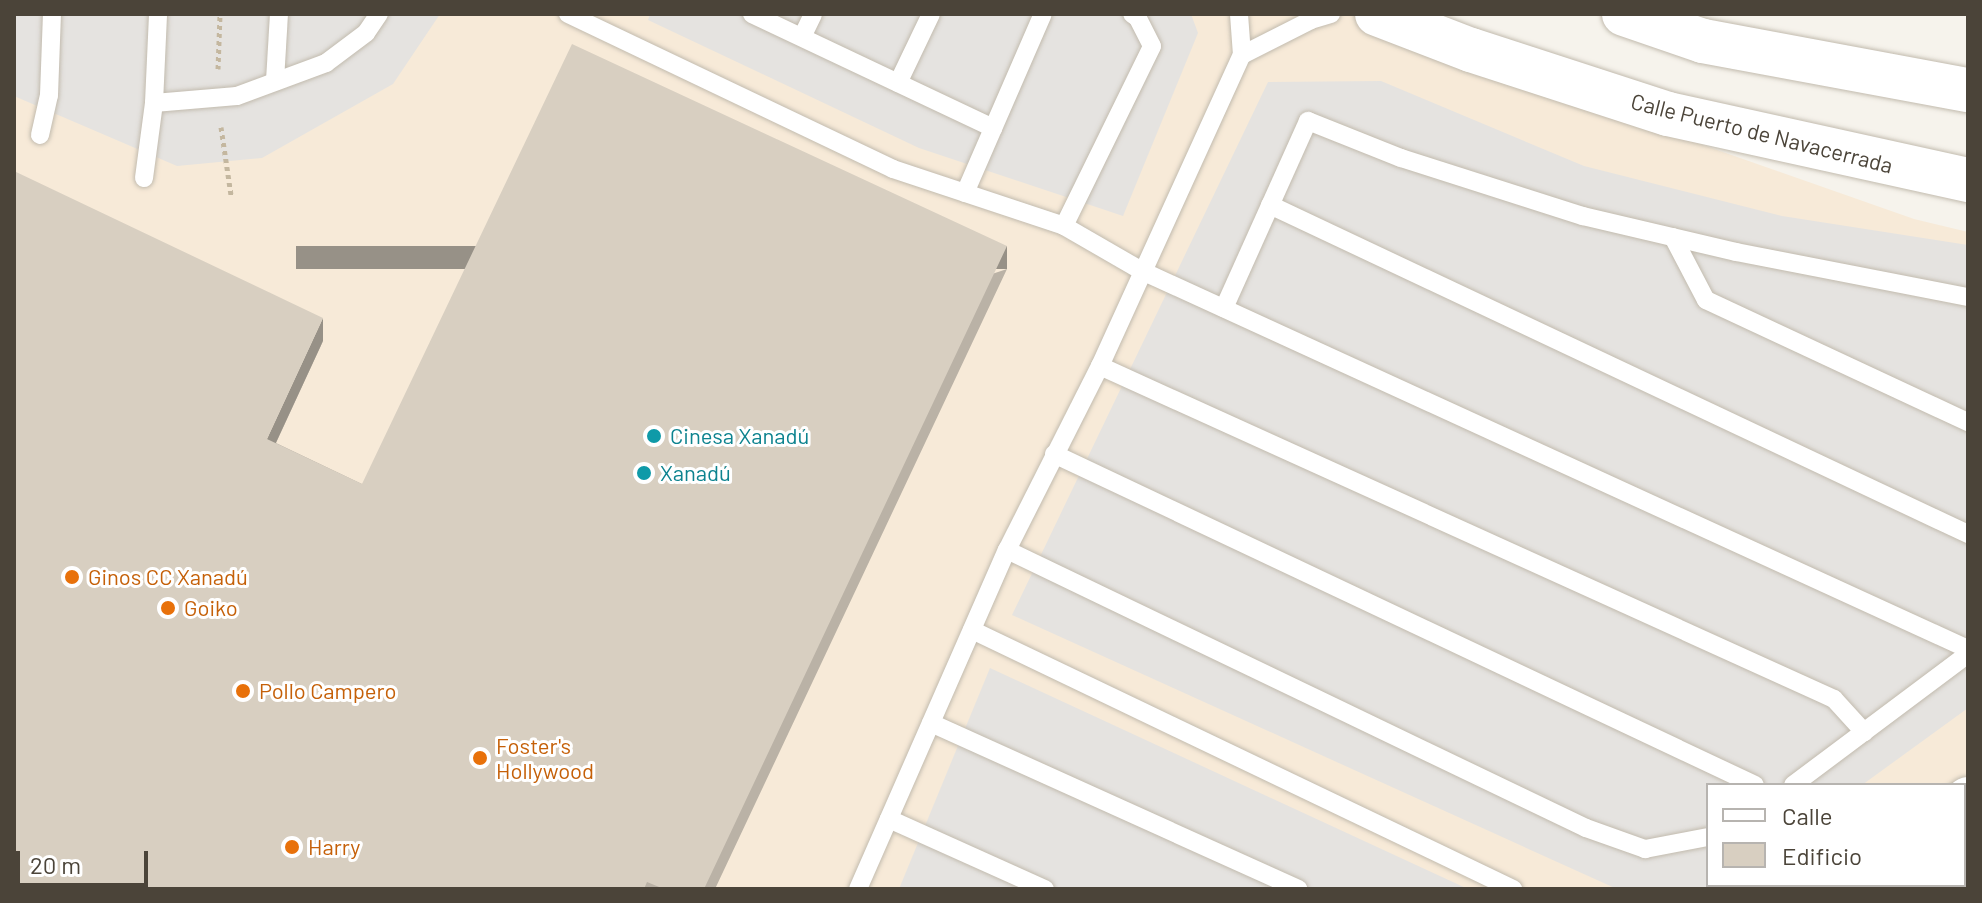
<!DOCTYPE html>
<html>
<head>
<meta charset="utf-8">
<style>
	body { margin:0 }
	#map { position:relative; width:1982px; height:903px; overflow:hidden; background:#f6f3ec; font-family:Barlow,sans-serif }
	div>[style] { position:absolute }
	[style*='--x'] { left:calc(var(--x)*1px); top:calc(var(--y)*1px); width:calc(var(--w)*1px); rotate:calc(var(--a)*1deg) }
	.commercial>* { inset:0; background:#f7ead8 }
	.parking>* { inset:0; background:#e5e3e0 }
	.path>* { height:5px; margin-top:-2.5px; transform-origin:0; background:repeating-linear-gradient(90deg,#c4b79f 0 4px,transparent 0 8px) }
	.roads { filter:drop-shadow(0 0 2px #c2bbae) drop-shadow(0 0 2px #c2bbae) }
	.service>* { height:18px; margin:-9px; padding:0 9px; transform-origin:9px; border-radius:9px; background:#fff }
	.tertiary>* { height:44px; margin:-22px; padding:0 22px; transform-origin:22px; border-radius:22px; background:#fff }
	.wall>* { inset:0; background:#bab2a6 }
	.shaded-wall>* { inset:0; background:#979187; transform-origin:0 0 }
	.building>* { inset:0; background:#d8cfc1 }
	.dots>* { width:22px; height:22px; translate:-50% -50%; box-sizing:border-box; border:4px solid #fff; border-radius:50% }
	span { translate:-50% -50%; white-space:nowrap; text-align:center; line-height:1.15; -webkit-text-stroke:6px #fff; paint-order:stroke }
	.street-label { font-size:22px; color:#4b4439 }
	.culture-label { font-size:22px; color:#0d838f }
	.left { translate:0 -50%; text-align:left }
	.food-label { font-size:22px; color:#c56008 }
	.frame { position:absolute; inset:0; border:16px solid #4b4439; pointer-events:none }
	.legend { position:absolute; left:1706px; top:783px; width:260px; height:104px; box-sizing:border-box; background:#fff; border:2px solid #b7b4b0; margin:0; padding:10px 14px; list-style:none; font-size:24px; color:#4b4439 }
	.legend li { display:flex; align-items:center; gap:16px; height:40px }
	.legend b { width:40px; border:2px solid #b7b4b0 }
	.scale { position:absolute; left:16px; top:851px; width:132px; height:36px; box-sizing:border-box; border:4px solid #4b4439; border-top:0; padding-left:10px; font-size:24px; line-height:28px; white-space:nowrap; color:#4b4439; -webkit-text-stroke:6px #fff; paint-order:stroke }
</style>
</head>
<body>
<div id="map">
	<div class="commercial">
		<div style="clip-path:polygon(evenodd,14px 14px,1366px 14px,1412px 43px,1914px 219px,1968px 232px,1968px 889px,14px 889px,14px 14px,1708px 785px,1964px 785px,1964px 885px,1708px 885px,1708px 785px)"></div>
	</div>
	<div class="parking">
		<div style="clip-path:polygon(14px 14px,440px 14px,393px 84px,262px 158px,177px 166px,14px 96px)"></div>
		<div style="clip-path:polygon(650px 14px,1191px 14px,1198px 33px,1123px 216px,919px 148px,648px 20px)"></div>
		<div style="clip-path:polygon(1381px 81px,1584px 166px,1782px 216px,1968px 245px,1968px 708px,1862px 785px,1708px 785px,1708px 885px,1725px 885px,1721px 888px,1617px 889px,1012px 615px,1268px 82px)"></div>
		<div style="clip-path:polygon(990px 668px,1468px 889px,899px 889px)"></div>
	</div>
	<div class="path">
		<div style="--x:218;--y:69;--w:55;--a:-87.9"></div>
		<div style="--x:221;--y:127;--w:69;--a:81.6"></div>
	</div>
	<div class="roads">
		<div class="service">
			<div style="--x:568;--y:14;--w:360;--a:25.5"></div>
			<div style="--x:893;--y:169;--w:180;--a:18.4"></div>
			<div style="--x:1064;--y:226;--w:90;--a:30"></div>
			<div style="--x:1142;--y:271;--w:908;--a:24.59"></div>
			<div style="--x:752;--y:14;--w:267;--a:25.3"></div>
			<div style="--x:802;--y:37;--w:25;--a:-64"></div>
			<div style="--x:1242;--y:55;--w:77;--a:-26.9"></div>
			<div style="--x:1311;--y:20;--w:21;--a:-17"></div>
			<div style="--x:275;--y:81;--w:67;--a:-86.6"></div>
			<div style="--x:898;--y:83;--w:76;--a:-64.4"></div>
			<div style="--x:154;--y:103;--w:83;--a:-4.8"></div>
			<div style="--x:237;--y:96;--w:95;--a:-20.3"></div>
			<div style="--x:326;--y:63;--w:50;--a:-36.9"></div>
			<div style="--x:366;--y:33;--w:23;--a:-56"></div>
			<div style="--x:40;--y:135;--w:41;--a:-77.3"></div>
			<div style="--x:49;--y:95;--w:81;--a:-87.9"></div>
			<div style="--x:144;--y:178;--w:76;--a:-82.4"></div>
			<div style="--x:154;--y:103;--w:89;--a:-87.4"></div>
			<div style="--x:965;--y:193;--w:195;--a:-66.5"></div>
			<div style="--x:1270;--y:205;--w:772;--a:25.24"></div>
			<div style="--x:1064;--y:226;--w:200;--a:-63.9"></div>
			<div style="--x:1152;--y:46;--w:31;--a:-117"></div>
			<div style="--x:1138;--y:18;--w:7;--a:-146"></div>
			<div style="--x:1673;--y:237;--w:71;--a:62.4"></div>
			<div style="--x:1706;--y:300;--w:289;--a:25"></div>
			<div style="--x:1224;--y:308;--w:205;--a:-65.8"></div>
			<div style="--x:1308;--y:121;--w:100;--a:21.7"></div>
			<div style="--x:1401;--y:158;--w:191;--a:17.7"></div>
			<div style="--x:1583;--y:216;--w:157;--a:13.2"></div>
			<div style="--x:1736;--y:252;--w:236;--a:11"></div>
			<div style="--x:1100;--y:366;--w:806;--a:24.4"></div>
			<div style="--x:1834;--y:699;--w:45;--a:47.7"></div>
			<div style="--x:1054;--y:454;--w:775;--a:25.28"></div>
			<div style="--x:1007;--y:550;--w:642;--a:25.65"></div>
			<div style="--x:1586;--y:828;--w:63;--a:19.6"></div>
			<div style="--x:1645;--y:849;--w:64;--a:-10.8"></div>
			<div style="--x:972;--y:630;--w:600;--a:25.58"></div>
			<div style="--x:931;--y:723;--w:403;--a:24.3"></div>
			<div style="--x:1793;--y:785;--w:219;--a:-36.8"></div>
			<div style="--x:889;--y:819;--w:171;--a:24.2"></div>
			<div style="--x:858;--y:889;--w:370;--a:-66.3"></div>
			<div style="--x:1007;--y:550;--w:206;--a:-63.2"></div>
			<div style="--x:1100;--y:366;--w:342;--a:-65.5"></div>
			<div style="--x:1242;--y:55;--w:41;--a:-94.2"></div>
		</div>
		<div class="tertiary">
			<div style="--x:1377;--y:14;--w:101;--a:21"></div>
			<div style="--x:1471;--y:50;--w:207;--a:18"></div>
			<div style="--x:1668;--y:114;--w:307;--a:12.4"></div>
			<div style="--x:1624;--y:14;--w:83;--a:18.9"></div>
			<div style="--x:1703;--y:41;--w:269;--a:10.5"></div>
			<div style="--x:1964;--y:802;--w:5;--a:-37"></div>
			<div style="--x:1844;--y:889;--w:6;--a:-39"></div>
			<div style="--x:1949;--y:889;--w:6;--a:-39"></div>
		</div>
	</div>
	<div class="wall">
		<div style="clip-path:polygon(1007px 269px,715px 889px,14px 889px,323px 341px,276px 443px,362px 484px)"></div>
	</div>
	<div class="shaded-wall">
		<div style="left:1007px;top:246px;width:23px;height:711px;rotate:90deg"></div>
		<div style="clip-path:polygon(323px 318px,323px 341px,267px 462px,267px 439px)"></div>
	</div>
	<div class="building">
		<div style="clip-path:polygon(572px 44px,1007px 246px,704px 889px,664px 889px,647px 882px,644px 889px,14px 889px,14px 171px,323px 318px,267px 439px,362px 484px)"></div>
	</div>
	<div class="dots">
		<div style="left:654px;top:436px;background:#0f9aa8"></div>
		<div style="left:644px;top:473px;background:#0f9aa8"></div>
		<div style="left:72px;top:577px;background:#e8710a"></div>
		<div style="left:168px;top:608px;background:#e8710a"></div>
		<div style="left:243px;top:691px;background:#e8710a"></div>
		<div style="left:480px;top:758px;background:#e8710a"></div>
		<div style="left:292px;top:847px;background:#e8710a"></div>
	</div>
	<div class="street-label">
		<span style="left:1762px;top:133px;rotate:14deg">Calle Puerto de Navacerrada</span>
	</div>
	<div class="culture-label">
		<span class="left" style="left:670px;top:436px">Cinesa Xanadú</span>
		<span class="left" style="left:660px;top:473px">Xanadú</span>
	</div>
	<div class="food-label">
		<span class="left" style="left:88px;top:577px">Ginos CC Xanadú</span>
		<span class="left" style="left:184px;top:608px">Goiko</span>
		<span class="left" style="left:259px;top:691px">Pollo Campero</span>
		<span class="left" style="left:496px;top:758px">Foster's<br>Hollywood</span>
		<span class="left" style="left:308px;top:847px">Harry</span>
	</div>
	<div class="frame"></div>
	<ul class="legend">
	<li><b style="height:10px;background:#fff"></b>Calle</li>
	<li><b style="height:22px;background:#d8cfc1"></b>Edificio</li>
	</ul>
	<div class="scale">20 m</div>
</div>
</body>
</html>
